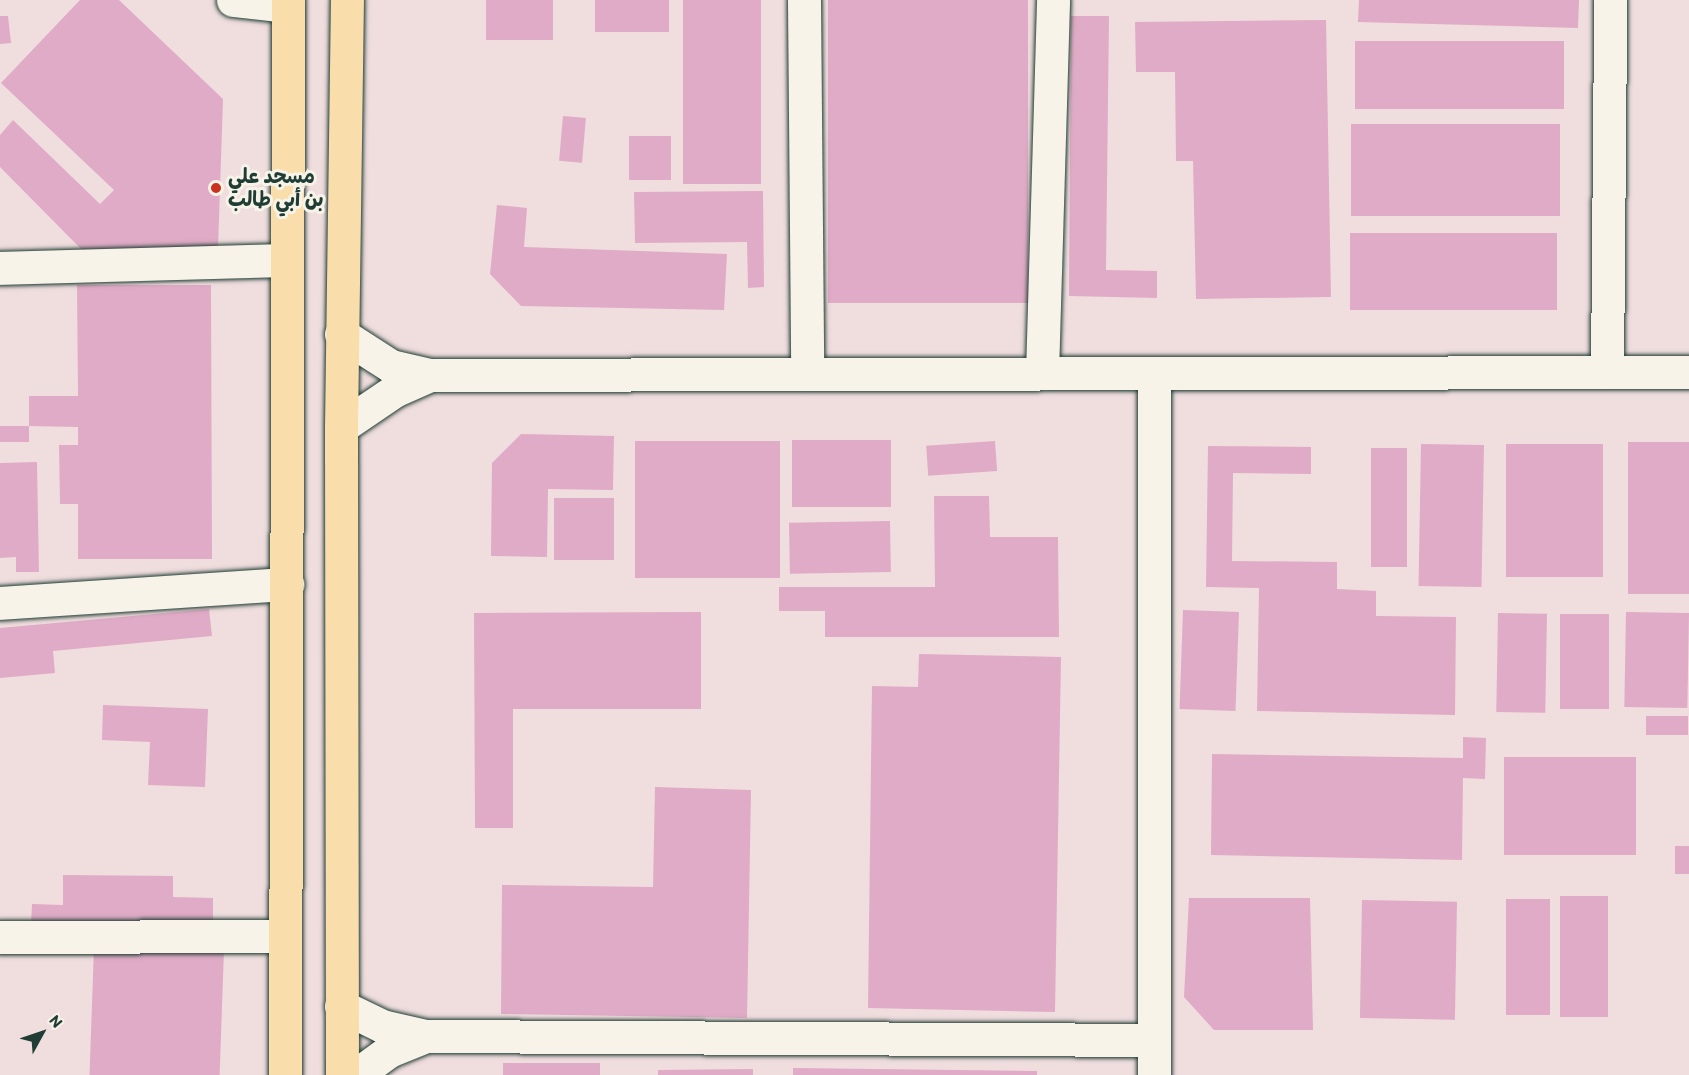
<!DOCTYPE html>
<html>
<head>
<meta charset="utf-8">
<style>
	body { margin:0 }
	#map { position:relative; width:1689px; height:1075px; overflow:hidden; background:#f0ddde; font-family:Itim,"Playpen Sans Arabic",sans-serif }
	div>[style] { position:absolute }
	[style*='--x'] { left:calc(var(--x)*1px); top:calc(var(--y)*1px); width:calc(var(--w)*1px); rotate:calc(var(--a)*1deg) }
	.building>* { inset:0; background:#e0abc6; transform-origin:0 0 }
	.roads { filter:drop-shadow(0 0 2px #1f3d34) drop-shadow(0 0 2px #1f3d34) }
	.minor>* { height:33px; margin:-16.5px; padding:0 16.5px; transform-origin:16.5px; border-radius:16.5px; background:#f7f3e8 }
	.major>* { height:33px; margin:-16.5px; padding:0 16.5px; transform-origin:16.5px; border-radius:16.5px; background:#f9deab }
	.dots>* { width:16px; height:16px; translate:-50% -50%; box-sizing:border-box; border:3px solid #f7f3e8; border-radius:50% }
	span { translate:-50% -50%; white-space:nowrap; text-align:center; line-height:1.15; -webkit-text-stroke:6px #f7f3e8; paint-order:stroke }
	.poi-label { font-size:20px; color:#1f3d34; font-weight:700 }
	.left { translate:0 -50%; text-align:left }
	.north { position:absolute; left:12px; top:1003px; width:60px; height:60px; -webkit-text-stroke:4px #f7f3e8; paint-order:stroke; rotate:50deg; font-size:16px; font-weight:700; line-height:24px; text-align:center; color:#1f3d34 }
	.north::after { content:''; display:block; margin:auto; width:21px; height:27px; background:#1f3d34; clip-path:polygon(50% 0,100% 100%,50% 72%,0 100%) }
</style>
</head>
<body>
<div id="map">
	<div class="building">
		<div style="clip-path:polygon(80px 0,119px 0,223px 99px,218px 248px,82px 250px,0 167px,0 135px,13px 120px,100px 204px,114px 190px,1px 83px)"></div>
		<div style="left:486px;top:0;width:67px;height:40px"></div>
		<div style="left:595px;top:0;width:74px;height:32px"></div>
		<div style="left:683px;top:0;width:78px;height:184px"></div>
		<div style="left:828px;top:0;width:200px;height:303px"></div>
		<div style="clip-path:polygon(1359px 0,1579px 0,1578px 28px,1358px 22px)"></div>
		<div style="clip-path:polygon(0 16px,8px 16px,11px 43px,0 44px)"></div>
		<div style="clip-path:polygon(1071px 16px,1109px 16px,1106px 270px,1157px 271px,1157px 298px,1069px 296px)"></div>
		<div style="clip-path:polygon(1326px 20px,1331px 297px,1196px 299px,1193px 161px,1176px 161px,1175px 72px,1136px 72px,1135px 22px)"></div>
		<div style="left:1355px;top:41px;width:209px;height:68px"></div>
		<div style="left:563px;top:116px;width:23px;height:45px;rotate:5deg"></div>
		<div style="left:1351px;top:124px;width:209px;height:92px"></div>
		<div style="left:629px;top:136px;width:42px;height:44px"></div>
		<div style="clip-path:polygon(763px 191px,764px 287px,748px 288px,747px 242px,635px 243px,634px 192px)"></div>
		<div style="clip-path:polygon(497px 205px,527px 208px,524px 247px,727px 254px,724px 310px,521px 306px,490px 274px)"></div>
		<div style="left:1350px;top:233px;width:207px;height:77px"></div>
		<div style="clip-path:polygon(77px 285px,211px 285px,212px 559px,78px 559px,78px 504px,60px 504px,59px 445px,78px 445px,78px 427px,29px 426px,29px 396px,78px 396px)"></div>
		<div style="left:0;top:426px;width:29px;height:16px"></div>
		<div style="clip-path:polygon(521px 434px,614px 436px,613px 490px,548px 489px,547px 557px,491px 556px,492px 463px)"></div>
		<div style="left:891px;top:440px;width:67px;height:99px;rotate:90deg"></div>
		<div style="left:635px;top:441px;width:145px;height:137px"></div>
		<div style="left:995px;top:441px;width:30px;height:69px;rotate:86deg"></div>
		<div style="left:1628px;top:442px;width:61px;height:152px"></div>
		<div style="left:1421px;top:444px;width:63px;height:142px;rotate:1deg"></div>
		<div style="left:1506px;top:444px;width:97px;height:133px"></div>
		<div style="clip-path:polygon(1208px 446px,1311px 447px,1311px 474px,1233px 473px,1232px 561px,1337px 562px,1337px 589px,1376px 591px,1376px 616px,1456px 617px,1455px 715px,1257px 711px,1259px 588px,1206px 587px)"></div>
		<div style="left:1371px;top:448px;width:36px;height:119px"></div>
		<div style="clip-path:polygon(37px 462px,39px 572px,16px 572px,16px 557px,0 558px,0 463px)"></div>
		<div style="clip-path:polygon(934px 496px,989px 496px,990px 537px,1058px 537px,1059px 637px,825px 637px,825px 611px,779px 611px,779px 587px,935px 587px)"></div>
		<div style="left:554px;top:498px;width:60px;height:62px"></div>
		<div style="left:890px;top:521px;width:51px;height:101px;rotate:89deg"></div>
		<div style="clip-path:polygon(209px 609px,212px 636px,53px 651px,55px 673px,0 678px,0 628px)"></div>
		<div style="left:1183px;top:610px;width:56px;height:99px;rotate:2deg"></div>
		<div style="clip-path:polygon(701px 612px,701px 709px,513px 709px,513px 828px,475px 828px,474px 613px)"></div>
		<div style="left:1626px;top:612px;width:63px;height:95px;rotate:1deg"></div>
		<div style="left:1498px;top:613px;width:49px;height:99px;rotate:1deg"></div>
		<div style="left:1560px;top:614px;width:49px;height:95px"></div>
		<div style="clip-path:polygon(919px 654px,1061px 657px,1055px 1012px,868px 1008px,872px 686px,918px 687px)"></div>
		<div style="clip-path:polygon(103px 705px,208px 709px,205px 787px,148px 785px,150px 742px,102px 740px)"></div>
		<div style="left:1688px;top:716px;width:19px;height:42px;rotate:90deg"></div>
		<div style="clip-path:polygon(1463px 737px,1486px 738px,1485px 779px,1463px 778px,1462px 860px,1211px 855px,1212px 754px,1463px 758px)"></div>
		<div style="left:1504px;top:757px;width:132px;height:98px"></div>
		<div style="clip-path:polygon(655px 787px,751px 790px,747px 1018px,501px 1014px,502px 885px,653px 887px)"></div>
		<div style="left:1675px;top:846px;width:14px;height:28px"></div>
		<div style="clip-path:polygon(63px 875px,173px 876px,173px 897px,213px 898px,213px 927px,31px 924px,32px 904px,63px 905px)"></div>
		<div style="left:1608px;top:896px;width:121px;height:48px;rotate:90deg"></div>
		<div style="clip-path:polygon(1189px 898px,1310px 898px,1313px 1030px,1214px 1030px,1184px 997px)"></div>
		<div style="left:1506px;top:899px;width:44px;height:116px"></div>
		<div style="left:1362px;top:900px;width:95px;height:118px;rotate:1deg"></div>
		<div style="left:94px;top:947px;width:130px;height:128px;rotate:2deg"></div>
		<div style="left:503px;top:1063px;width:97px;height:18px"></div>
		<div style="clip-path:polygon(793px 1068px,1037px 1071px,1037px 1075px,793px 1075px)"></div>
		<div style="clip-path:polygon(753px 1069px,753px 1075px,658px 1075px,658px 1070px)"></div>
	</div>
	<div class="roads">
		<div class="minor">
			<div style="--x:233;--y:0;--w:55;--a:6.2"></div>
			<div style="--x:804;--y:0;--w:374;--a:89.5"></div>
			<div style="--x:0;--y:268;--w:286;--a:-1.6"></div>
			<div style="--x:341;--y:334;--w:59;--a:32.6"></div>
			<div style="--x:391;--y:366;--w:40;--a:13"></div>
			<div style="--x:430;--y:375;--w:1259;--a:-0.14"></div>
			<div style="--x:1607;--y:372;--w:372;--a:-89.5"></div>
			<div style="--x:1042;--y:373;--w:373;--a:-88.3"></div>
			<div style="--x:341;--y:427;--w:64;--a:-34.2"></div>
			<div style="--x:394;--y:391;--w:39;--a:-24"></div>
			<div style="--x:0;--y:603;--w:288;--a:-3.8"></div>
			<div style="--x:0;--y:937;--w:284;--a:-0.2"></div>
			<div style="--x:341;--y:1006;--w:46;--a:26"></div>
			<div style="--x:382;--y:1026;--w:45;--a:12.8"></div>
			<div style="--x:426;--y:1036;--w:728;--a:0.31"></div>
			<div style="--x:356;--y:1075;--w:41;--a:-36"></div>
			<div style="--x:389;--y:1051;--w:40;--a:-22"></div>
			<div style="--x:1154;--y:1075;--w:702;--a:-90"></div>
		</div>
		<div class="major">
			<div style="--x:285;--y:1075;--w:1075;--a:-89.84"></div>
			<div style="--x:342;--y:1075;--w:648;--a:-90.09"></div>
			<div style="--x:341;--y:427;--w:427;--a:-89.2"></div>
		</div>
	</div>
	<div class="dots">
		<div style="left:216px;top:188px;background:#c8321e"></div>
	</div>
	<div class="poi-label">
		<span class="left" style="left:228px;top:188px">مسجد علي<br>بن أبي طالب</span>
	</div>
	<div class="north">N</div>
</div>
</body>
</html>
